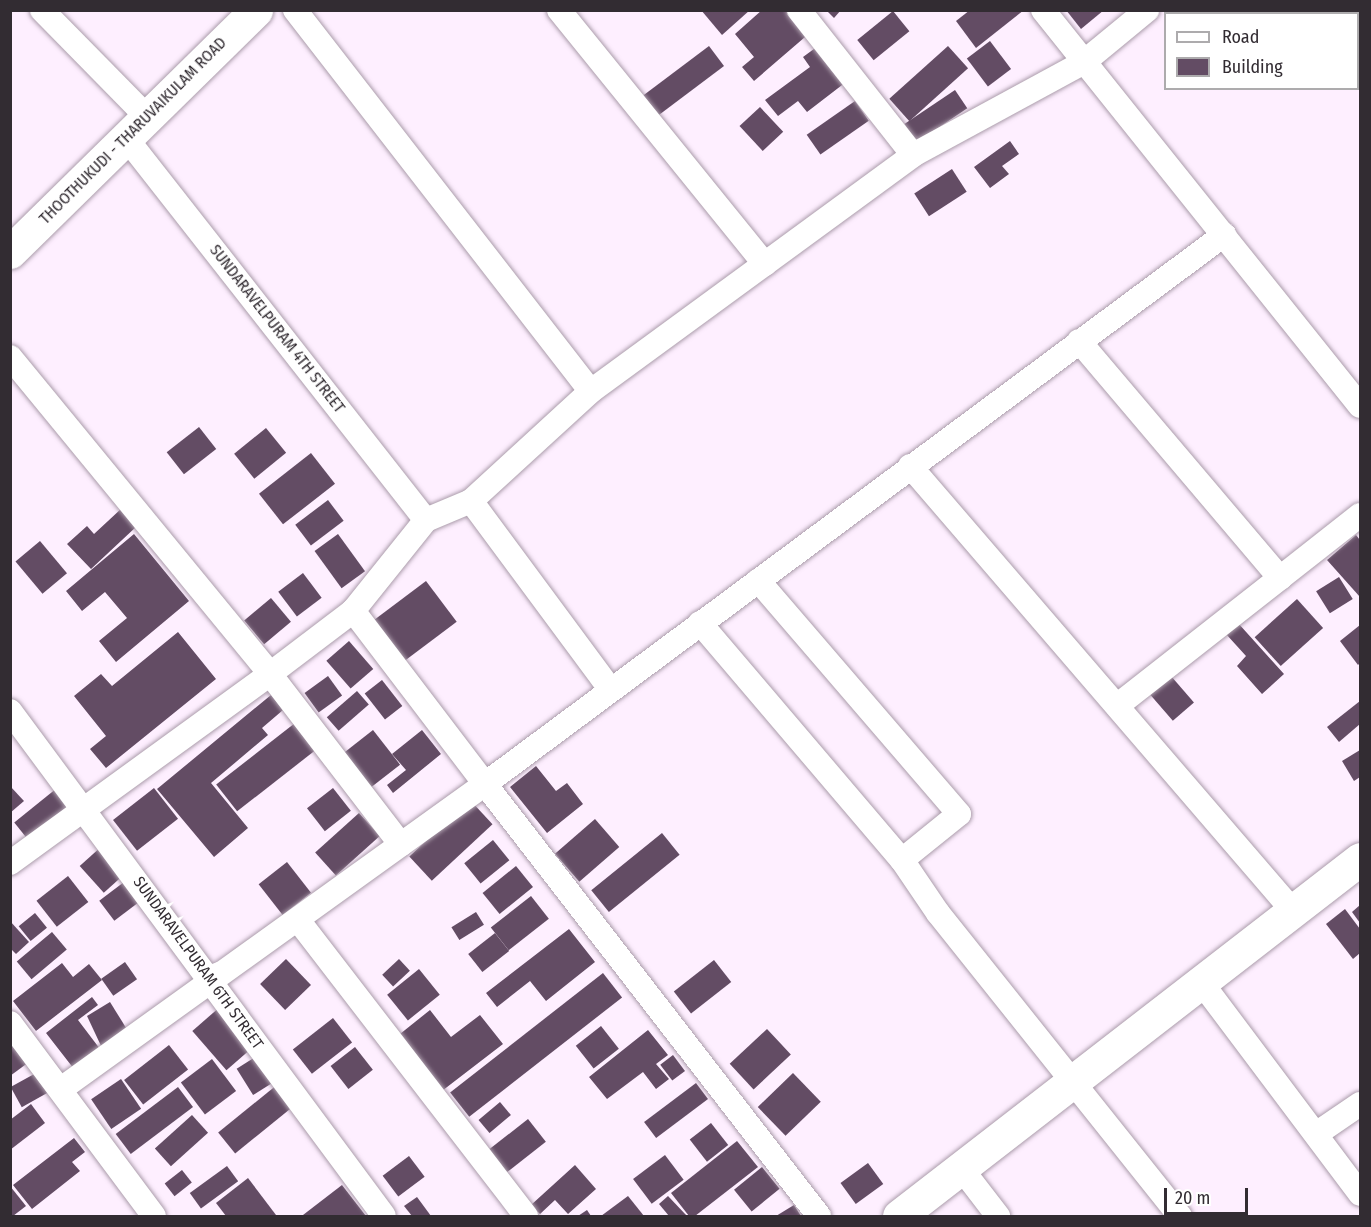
<!DOCTYPE html>
<html>
<head>
<meta charset="utf-8">
<style>
	body { margin:0 }
	#map { position:relative; width:1371px; height:1227px; overflow:hidden; background:#feefff; font-family:"Fira Sans Condensed",sans-serif }
	div>[style] { position:absolute }
	[style*='--x'] { left:calc(var(--x)*1px); top:calc(var(--y)*1px); width:calc(var(--w)*1px); rotate:calc(var(--a)*1deg) }
	.building>* { inset:0; background:#634c64; transform-origin:0 0 }
	.roads { filter:drop-shadow(0 0 2px #ab9cab) drop-shadow(0 0 2px #ab9cab) }
	.street>* { height:24px; margin:-12px; padding:0 12px; transform-origin:12px; border-radius:12px; background:#fff }
	.secondary>* { height:33px; margin:-16.5px; padding:0 16.5px; transform-origin:16.5px; border-radius:16.5px; background:#fff }
	span { translate:-50% -50%; white-space:nowrap; text-align:center; line-height:1.15; -webkit-text-stroke:6px #fff; paint-order:stroke }
	.street-label { font-size:16px; color:#322c32 }
	.frame { position:absolute; inset:0; border:12px solid #322c32; pointer-events:none }
	.legend { position:absolute; left:1164px; top:12px; width:195px; height:78px; box-sizing:border-box; background:#fff; border:2px solid #adabad; margin:0; padding:8px 10px; list-style:none; font-size:18px; color:#322c32 }
	.legend li { display:flex; align-items:center; gap:12px; height:30px }
	.legend b { width:30px; border:2px solid #adabad }
	.scale { position:absolute; left:1164px; top:1188px; width:84px; height:27px; box-sizing:border-box; border:3px solid #322c32; border-top:0; padding-left:8px; font-size:18px; line-height:21px; white-space:nowrap; color:#322c32; -webkit-text-stroke:4px #fff; paint-order:stroke }
</style>
</head>
<body>
<div id="map">
	<div class="building">
		<div style="clip-path:polygon(701px 10px,750px 10px,722px 35px)"></div>
		<div style="clip-path:polygon(762px 10px,793px 10px,812px 31px,754px 81px,742px 67px,754px 57px,735px 34px)"></div>
		<div style="clip-path:polygon(826px 10px,841px 10px,834px 18px)"></div>
		<div style="clip-path:polygon(970px 10px,1024px 10px,976px 48px,956px 21px)"></div>
		<div style="clip-path:polygon(1066px 10px,1104px 10px,1081px 29px)"></div>
		<div style="left:893px;top:11px;width:26px;height:46px;rotate:51deg"></div>
		<div style="left:990px;top:41px;width:35px;height:29px;rotate:53deg"></div>
		<div style="left:709px;top:46px;width:25px;height:82px;rotate:53deg"></div>
		<div style="clip-path:polygon(818px 46px,846px 82px,807px 112px,798px 101px,778px 116px,765px 100px,810px 67px,803px 57px)"></div>
		<div style="left:948px;top:46px;width:30px;height:79px;rotate:48deg"></div>
		<div style="left:955px;top:90px;width:22px;height:61px;rotate:56deg"></div>
		<div style="left:855px;top:101px;width:24px;height:59px;rotate:55deg"></div>
		<div style="left:760px;top:107px;width:34px;height:28px;rotate:47deg"></div>
		<div style="clip-path:polygon(1010px 141px,1019px 154px,1002px 166px,1009px 174px,990px 188px,974px 167px)"></div>
		<div style="left:952px;top:169px;width:27px;height:45px;rotate:57deg"></div>
		<div style="left:199px;top:427px;width:28px;height:41px;rotate:52deg"></div>
		<div style="left:266px;top:428px;width:32px;height:41px;rotate:51deg"></div>
		<div style="left:311px;top:453px;width:39px;height:66px;rotate:52deg"></div>
		<div style="left:328px;top:500px;width:26px;height:41px;rotate:53deg"></div>
		<div style="clip-path:polygon(122px 508px,137px 526px,91px 569px,67px 544px,87px 526px,94px 534px)"></div>
		<div style="clip-path:polygon(134px 534px,189px 601px,116px 662px,99px 641px,127px 618px,105px 592px,82px 611px,66px 591px)"></div>
		<div style="left:338px;top:534px;width:46px;height:29px;rotate:54deg"></div>
		<div style="clip-path:polygon(1356px 535px,1360px 540px,1360px 597px,1327px 560px)"></div>
		<div style="left:40px;top:541px;width:42px;height:32px;rotate:50deg"></div>
		<div style="left:303px;top:573px;width:31px;height:31px;rotate:53deg"></div>
		<div style="left:1339px;top:577px;width:26px;height:27px;rotate:58deg"></div>
		<div style="left:426px;top:581px;width:51px;height:65px;rotate:53deg"></div>
		<div style="left:271px;top:598px;width:31px;height:35px;rotate:50deg"></div>
		<div style="left:1297px;top:599px;width:39px;height:57px;rotate:48deg"></div>
		<div style="clip-path:polygon(1238px 623px,1284px 674px,1262px 694px,1237px 666px,1246px 656px,1226px 634px)"></div>
		<div style="clip-path:polygon(1360px 625px,1360px 663px,1358px 665px,1340px 641px)"></div>
		<div style="clip-path:polygon(178px 632px,216px 679px,106px 768px,90px 749px,106px 736px,74px 696px,101px 674px,112px 686px)"></div>
		<div style="left:349px;top:641px;width:37px;height:30px;rotate:49deg"></div>
		<div style="left:328px;top:676px;width:24px;height:29px;rotate:54deg"></div>
		<div style="left:1171px;top:676px;width:35px;height:28px;rotate:49deg"></div>
		<div style="left:382px;top:680px;width:33px;height:22px;rotate:52deg"></div>
		<div style="left:357px;top:691px;width:18px;height:40px;rotate:49deg"></div>
		<div style="clip-path:polygon(271px 695px,283px 710px,262px 728px,268px 735px,211px 783px,248px 828px,214px 857px,157px 789px)"></div>
		<div style="clip-path:polygon(1360px 701px,1360px 724px,1339px 742px,1327px 727px)"></div>
		<div style="left:295px;top:723px;width:34px;height:100px;rotate:52deg"></div>
		<div style="left:373px;top:730px;width:44px;height:38px;rotate:52deg"></div>
		<div style="clip-path:polygon(422px 730px,441px 754px,393px 793px,387px 785px,406px 770px,392px 754px)"></div>
		<div style="clip-path:polygon(1360px 750px,1360px 777px,1354px 781px,1342px 761px)"></div>
		<div style="clip-path:polygon(536px 766px,556px 791px,567px 783px,583px 804px,547px 833px,510px 787px)"></div>
		<div style="clip-path:polygon(10px 786px,24px 801px,10px 813px)"></div>
		<div style="left:57px;top:788px;width:21px;height:55px;rotate:51deg"></div>
		<div style="left:154px;top:788px;width:39px;height:52px;rotate:52deg"></div>
		<div style="left:333px;top:788px;width:29px;height:33px;rotate:52deg"></div>
		<div style="left:470px;top:800px;width:33px;height:83px;rotate:47deg"></div>
		<div style="left:359px;top:813px;width:31px;height:59px;rotate:48deg"></div>
		<div style="left:595px;top:819px;width:37px;height:53px;rotate:49deg"></div>
		<div style="left:662px;top:833px;width:28px;height:91px;rotate:51deg"></div>
		<div style="left:493px;top:840px;width:26px;height:37px;rotate:51deg"></div>
		<div style="left:102px;top:846px;width:36px;height:30px;rotate:48deg"></div>
		<div style="left:287px;top:862px;width:39px;height:36px;rotate:52deg"></div>
		<div style="left:516px;top:866px;width:27px;height:43px;rotate:51deg"></div>
		<div style="left:68px;top:876px;width:33px;height:40px;rotate:52deg"></div>
		<div style="left:128px;top:879px;width:25px;height:36px;rotate:53deg"></div>
		<div style="left:531px;top:896px;width:29px;height:51px;rotate:52deg"></div>
		<div style="clip-path:polygon(1360px 905px,1360px 923px,1352px 912px)"></div>
		<div style="clip-path:polygon(1345px 909px,1360px 929px,1360px 953px,1353px 959px,1326px 924px)"></div>
		<div style="left:476px;top:912px;width:15px;height:29px;rotate:58deg"></div>
		<div style="left:35px;top:913px;width:19px;height:21px;rotate:51deg"></div>
		<div style="clip-path:polygon(10px 921px,29px 942px,16px 954px,10px 948px)"></div>
		<div style="clip-path:polygon(569px 929px,595px 962px,546px 1001px,530px 981px,497px 1007px,486px 993px)"></div>
		<div style="left:52px;top:932px;width:23px;height:46px;rotate:50deg"></div>
		<div style="left:495px;top:933px;width:23px;height:34px;rotate:52deg"></div>
		<div style="left:286px;top:959px;width:36px;height:36px;rotate:46deg"></div>
		<div style="left:399px;top:959px;width:16px;height:23px;rotate:47deg"></div>
		<div style="left:714px;top:960px;width:28px;height:51px;rotate:52deg"></div>
		<div style="left:125px;top:962px;width:21px;height:29px;rotate:55deg"></div>
		<div style="clip-path:polygon(62px 963px,73px 977px,89px 964px,102px 980px,36px 1031px,13px 1001px)"></div>
		<div style="left:419px;top:969px;width:33px;height:41px;rotate:51deg"></div>
		<div style="left:603px;top:973px;width:31px;height:194px;rotate:52deg"></div>
		<div style="clip-path:polygon(92px 997px,98px 1005px,78px 1020px,100px 1049px,74px 1069px,46px 1033px)"></div>
		<div style="clip-path:polygon(110px 1002px,128px 1031px,102px 1048px,87px 1016px)"></div>
		<div style="left:221px;top:1006px;width:52px;height:38px;rotate:49deg"></div>
		<div style="clip-path:polygon(430px 1010px,451px 1037px,480px 1015px,503px 1044px,438px 1094px,395px 1038px)"></div>
		<div style="left:333px;top:1018px;width:31px;height:51px;rotate:52deg"></div>
		<div style="left:601px;top:1026px;width:29px;height:32px;rotate:52deg"></div>
		<div style="left:767px;top:1029px;width:35px;height:51px;rotate:47deg"></div>
		<div style="clip-path:polygon(648px 1030px,668px 1055px,656px 1064px,669px 1079px,656px 1089px,643px 1072px,607px 1099px,589px 1077px)"></div>
		<div style="clip-path:polygon(14px 1042px,29px 1062px,10px 1076px,10px 1044px)"></div>
		<div style="left:169px;top:1045px;width:31px;height:57px;rotate:52deg"></div>
		<div style="left:355px;top:1047px;width:29px;height:31px;rotate:52deg"></div>
		<div style="left:673px;top:1055px;width:20px;height:16px;rotate:53deg"></div>
		<div style="left:257px;top:1056px;width:31px;height:24px;rotate:58deg"></div>
		<div style="left:212px;top:1059px;width:40px;height:39px;rotate:53deg"></div>
		<div style="left:36px;top:1073px;width:23px;height:29px;rotate:61deg"></div>
		<div style="left:793px;top:1073px;width:40px;height:49px;rotate:46deg"></div>
		<div style="left:121px;top:1079px;width:36px;height:36px;rotate:56deg"></div>
		<div style="left:696px;top:1083px;width:20px;height:65px;rotate:53deg"></div>
		<div style="left:278px;top:1084px;width:27px;height:77px;rotate:51deg"></div>
		<div style="left:178px;top:1087px;width:25px;height:78px;rotate:53deg"></div>
		<div style="left:500px;top:1102px;width:17px;height:28px;rotate:50deg"></div>
		<div style="clip-path:polygon(31px 1104px,45px 1123px,10px 1150px,10px 1120px)"></div>
		<div style="left:192px;top:1115px;width:24px;height:50px;rotate:48deg"></div>
		<div style="left:528px;top:1119px;width:29px;height:56px;rotate:52deg"></div>
		<div style="left:711px;top:1123px;width:28px;height:27px;rotate:52deg"></div>
		<div style="clip-path:polygon(74px 1138px,85px 1152px,72px 1162px,80px 1171px,32px 1209px,13px 1185px)"></div>
		<div style="clip-path:polygon(737px 1141px,758px 1167px,695px 1216px,689px 1216px,671px 1193px)"></div>
		<div style="left:665px;top:1155px;width:31px;height:40px;rotate:53deg"></div>
		<div style="left:409px;top:1156px;width:26px;height:33px;rotate:53deg"></div>
		<div style="left:868px;top:1163px;width:26px;height:34px;rotate:54deg"></div>
		<div style="clip-path:polygon(575px 1165px,596px 1189px,568px 1214px,555px 1200px,540px 1214px,531px 1205px)"></div>
		<div style="left:227px;top:1166px;width:19px;height:46px;rotate:54deg"></div>
		<div style="left:762px;top:1167px;width:28px;height:36px;rotate:51deg"></div>
		<div style="left:182px;top:1170px;width:16px;height:22px;rotate:52deg"></div>
		<div style="clip-path:polygon(248px 1178px,276px 1215px,273px 1216px,226px 1216px,216px 1203px)"></div>
		<div style="clip-path:polygon(342px 1185px,366px 1216px,304px 1216px,303px 1215px)"></div>
		<div style="clip-path:polygon(10px 1186px,26px 1206px,13px 1216px,10px 1216px)"></div>
		<div style="clip-path:polygon(628px 1196px,644px 1216px,601px 1216px)"></div>
		<div style="clip-path:polygon(668px 1196px,687px 1216px,669px 1216px,659px 1204px)"></div>
		<div style="clip-path:polygon(417px 1197px,431px 1216px,412px 1216px,404px 1206px)"></div>
		<div style="clip-path:polygon(794px 1205px,801px 1216px,776px 1216px)"></div>
		<div style="clip-path:polygon(587px 1210px,591px 1216px,578px 1216px)"></div>
	</div>
	<div class="roads">
		<div class="street">
			<div style="--x:42;--y:10;--w:151;--a:45.5"></div>
			<div style="--x:295;--y:10;--w:482;--a:52.2"></div>
			<div style="--x:559;--y:10;--w:327;--a:51"></div>
			<div style="--x:799;--y:10;--w:184;--a:51.8"></div>
			<div style="--x:1043;--y:10;--w:507;--a:51.32"></div>
			<div style="--x:127;--y:139;--w:484;--a:51.9"></div>
			<div style="--x:1079;--y:341;--w:311;--a:49.7"></div>
			<div style="--x:1280;--y:578;--w:207;--a:141.9"></div>
			<div style="--x:10;--y:357;--w:410;--a:50.6"></div>
			<div style="--x:270;--y:674;--w:104;--a:-37.2"></div>
			<div style="--x:353;--y:611;--w:117;--a:-51.3"></div>
			<div style="--x:426;--y:520;--w:49;--a:-22.9"></div>
			<div style="--x:471;--y:501;--w:163;--a:-42.5"></div>
			<div style="--x:591;--y:391;--w:399;--a:-36.2"></div>
			<div style="--x:913;--y:155;--w:195;--a:-28.5"></div>
			<div style="--x:1084;--y:62;--w:82;--a:-39.5"></div>
			<div style="--x:910;--y:466;--w:587;--a:49.28"></div>
			<div style="--x:471;--y:501;--w:235;--a:53.5"></div>
			<div style="--x:1280;--y:578;--w:102;--a:-38.2"></div>
			<div style="--x:700;--y:623;--w:311;--a:49.6"></div>
			<div style="--x:902;--y:860;--w:73;--a:-38.9"></div>
			<div style="--x:959;--y:814;--w:308;--a:-130.7"></div>
			<div style="--x:10;--y:711;--w:628;--a:53.48"></div>
			<div style="--x:902;--y:860;--w:64;--a:55.8"></div>
			<div style="--x:938;--y:913;--w:388;--a:51.4"></div>
			<div style="--x:10;--y:863;--w:321;--a:-36"></div>
			<div style="--x:270;--y:674;--w:215;--a:52.5"></div>
			<div style="--x:298;--y:920;--w:374;--a:52.4"></div>
			<div style="--x:1201;--y:982;--w:265;--a:53.1"></div>
			<div style="--x:10;--y:1023;--w:241;--a:53.3"></div>
			<div style="--x:61;--y:1089;--w:522;--a:-35.73"></div>
			<div style="--x:485;--y:784;--w:218;--a:-127.3"></div>
			<div style="--x:1316;--y:1134;--w:53;--a:-34.3"></div>
			<div style="--x:961;--y:1168;--w:61;--a:52.4"></div>
			<div style="--x:819;--y:1216;--w:546;--a:-127.71"></div>
			<div style="--x:485;--y:784;--w:921;--a:-36.61"></div>
		</div>
		<div class="secondary">
			<div style="--x:10;--y:252;--w:345;--a:-44.5"></div>
			<div style="--x:899;--y:1216;--w:583;--a:-37.75"></div>
		</div>
	</div>
	<div class="street-label">
		<span style="left:133px;top:131px;rotate:-45deg">THOOTHUKUDI - THARUVAIKULAM ROAD</span>
		<span style="left:277px;top:329px;rotate:52deg">SUNDARAVELPURAM 4TH STREET</span>
		<span style="left:198px;top:963px;rotate:54deg">SUNDARAVELPURAM 6TH STREET</span>
	</div>
	<div class="frame"></div>
	<ul class="legend">
	<li><b style="height:8px;background:#fff"></b>Road</li>
	<li><b style="height:16px;background:#634c64"></b>Building</li>
	</ul>
	<div class="scale">20 m</div>
</div>
</body>
</html>
